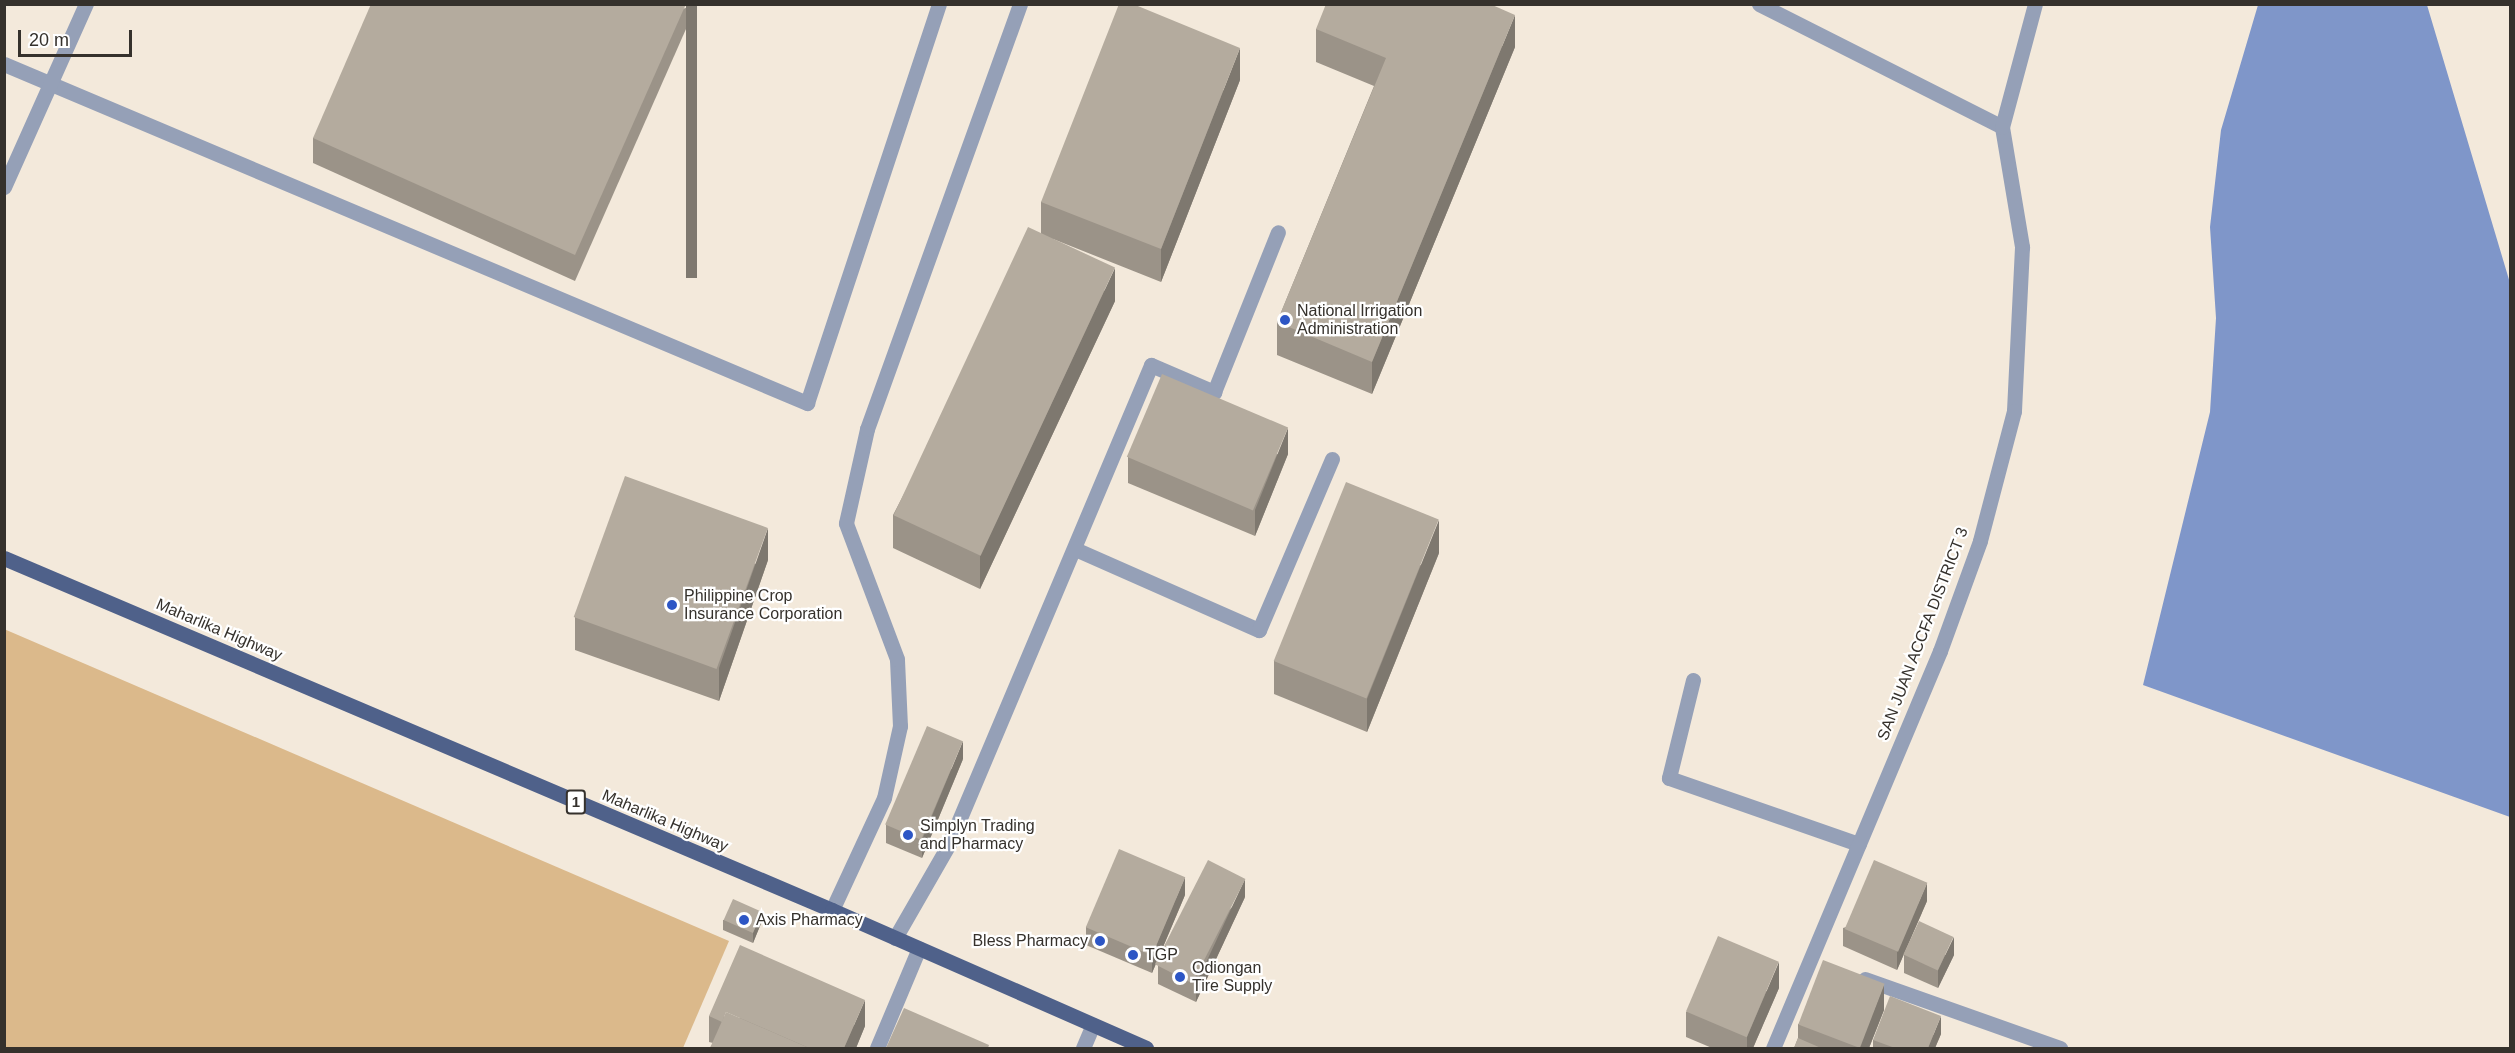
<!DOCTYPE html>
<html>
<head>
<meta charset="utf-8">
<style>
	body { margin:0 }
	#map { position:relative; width:2515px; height:1053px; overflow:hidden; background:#f3e9db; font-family:Helvetica,sans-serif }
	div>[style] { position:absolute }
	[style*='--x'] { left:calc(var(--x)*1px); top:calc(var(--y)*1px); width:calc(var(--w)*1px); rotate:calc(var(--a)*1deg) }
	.green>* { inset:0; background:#dbb98b }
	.water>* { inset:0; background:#7f96c9 }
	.service>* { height:15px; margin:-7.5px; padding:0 7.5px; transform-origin:7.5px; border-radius:7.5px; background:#95a0b7 }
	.minor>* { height:15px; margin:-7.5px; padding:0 7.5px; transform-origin:7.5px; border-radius:7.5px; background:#95a0b7 }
	.tertiary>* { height:15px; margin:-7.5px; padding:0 7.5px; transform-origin:7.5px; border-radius:7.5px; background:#95a0b7 }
	.primary>* { height:15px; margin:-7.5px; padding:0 7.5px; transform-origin:7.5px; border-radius:7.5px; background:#4f618a }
	.wall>* { inset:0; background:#9b9388 }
	.shaded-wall>* { inset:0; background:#7e786f; transform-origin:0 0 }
	.building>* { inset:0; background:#b4ab9e; transform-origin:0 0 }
	.dots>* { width:16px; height:16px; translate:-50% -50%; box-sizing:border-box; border:3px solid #fff; border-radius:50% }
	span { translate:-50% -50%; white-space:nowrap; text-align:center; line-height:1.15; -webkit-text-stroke:4.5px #fff; paint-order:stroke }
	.shield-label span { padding:2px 4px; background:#fff; border:2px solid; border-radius:4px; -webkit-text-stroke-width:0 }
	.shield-label { font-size:15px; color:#35312c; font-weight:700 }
	.poi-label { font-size:16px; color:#35312c }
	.left { translate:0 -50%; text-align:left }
	.right { translate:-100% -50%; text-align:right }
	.street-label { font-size:16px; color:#35312c }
	.frame { position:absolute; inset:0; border:6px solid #35312c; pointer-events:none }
	.scale { position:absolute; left:18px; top:30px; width:114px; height:27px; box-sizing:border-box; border:3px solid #35312c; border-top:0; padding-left:8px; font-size:18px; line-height:21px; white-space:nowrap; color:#35312c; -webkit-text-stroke:4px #fff; paint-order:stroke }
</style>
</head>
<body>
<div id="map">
	<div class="green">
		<div style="clip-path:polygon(4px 629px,729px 941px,683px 1048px,5px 1048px)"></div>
	</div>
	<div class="water">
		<div style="clip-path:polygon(2258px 5px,2427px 5px,2510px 283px,2510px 817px,2143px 685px,2210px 412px,2216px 318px,2210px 227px,2221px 130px)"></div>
	</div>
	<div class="service">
		<div style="--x:4;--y:64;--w:872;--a:22.89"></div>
		<div style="--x:807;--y:403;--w:420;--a:-71.7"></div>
		<div style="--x:4;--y:187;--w:201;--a:-65.9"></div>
		<div style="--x:1075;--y:549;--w:201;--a:23.8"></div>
		<div style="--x:1259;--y:630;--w:186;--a:-66.9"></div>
		<div style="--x:1693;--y:680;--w:101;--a:103.8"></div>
		<div style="--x:1669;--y:778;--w:201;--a:19.2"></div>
		<div style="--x:895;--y:938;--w:108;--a:-60.1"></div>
		<div style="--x:949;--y:844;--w:520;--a:-67.13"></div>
		<div style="--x:1151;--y:365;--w:69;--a:23.2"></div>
		<div style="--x:1214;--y:392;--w:172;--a:-68.2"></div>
		<div style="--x:877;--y:1048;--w:108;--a:-67.2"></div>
	</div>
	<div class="minor">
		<div style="--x:1759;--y:4;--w:272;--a:26.8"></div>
		<div style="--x:2002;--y:127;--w:122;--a:80.5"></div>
		<div style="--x:2022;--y:247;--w:164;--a:92.8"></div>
		<div style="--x:2014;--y:411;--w:134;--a:104.7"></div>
		<div style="--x:1980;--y:541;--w:117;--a:110"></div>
		<div style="--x:1940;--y:651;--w:431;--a:112.8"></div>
		<div style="--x:2002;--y:127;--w:127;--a:-75"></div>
		<div style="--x:1865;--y:979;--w:207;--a:19.5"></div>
	</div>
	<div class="tertiary">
		<div style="--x:832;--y:910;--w:123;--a:-65.1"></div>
		<div style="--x:884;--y:798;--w:74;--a:-77.5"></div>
		<div style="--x:900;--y:726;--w:67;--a:-92.6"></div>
		<div style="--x:897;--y:659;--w:145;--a:-110.6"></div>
		<div style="--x:846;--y:523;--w:96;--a:-77.4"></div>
		<div style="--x:867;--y:429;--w:452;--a:-70.2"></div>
		<div style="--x:1083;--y:1048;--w:25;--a:-67"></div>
	</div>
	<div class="primary">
		<div style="--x:4;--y:558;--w:900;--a:23.03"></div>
		<div style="--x:832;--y:910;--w:343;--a:23.7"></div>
	</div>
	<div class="wall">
		<div style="clip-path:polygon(697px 4px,575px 281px,313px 163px,313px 138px)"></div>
		<div style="clip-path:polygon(1316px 29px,1515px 47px,1372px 394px,1277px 355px,1277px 322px,1374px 86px,1316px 62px)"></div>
		<div style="clip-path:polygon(1240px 80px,1161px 282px,1053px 239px,1115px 301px,980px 589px,893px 548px,893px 515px,1041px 233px,1041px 202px)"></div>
		<div style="clip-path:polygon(1288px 454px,1255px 536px,1128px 483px,1128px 457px)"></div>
		<div style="clip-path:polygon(1439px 553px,1367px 732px,1274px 694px,1274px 661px)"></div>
		<div style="clip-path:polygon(768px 560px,719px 701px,575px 650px,575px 617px)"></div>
		<div style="clip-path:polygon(963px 759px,922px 858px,886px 843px,886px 825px)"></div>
		<div style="clip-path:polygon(1185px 895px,1152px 973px,1086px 945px,1086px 927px)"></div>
		<div style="clip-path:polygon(1245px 897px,1196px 1002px,1158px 984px,1158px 966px)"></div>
		<div style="clip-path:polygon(1927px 901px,1897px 970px,1843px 946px,1843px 928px)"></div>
		<div style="clip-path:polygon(723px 920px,762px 921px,753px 943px,723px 930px)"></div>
		<div style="clip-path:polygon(1904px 955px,1954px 955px,1938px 988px,1904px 973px)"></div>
		<div style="clip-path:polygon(1779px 988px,1753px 1048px,1712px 1048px,1686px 1037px,1686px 1012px)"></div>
		<div style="clip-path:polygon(1884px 1010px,1869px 1048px,1794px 1048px,1798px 1038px,1798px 1024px)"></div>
		<div style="clip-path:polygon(709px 1016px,865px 1026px,856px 1048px,710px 1048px,713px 1043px,709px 1042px)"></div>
		<div style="clip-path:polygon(1941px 1034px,1935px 1048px,1873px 1048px,1873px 1040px)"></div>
	</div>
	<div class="shaded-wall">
		<div style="left:686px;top:4px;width:11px;height:274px"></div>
		<div style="clip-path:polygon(1515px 15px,1515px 47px,1372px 394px,1372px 362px)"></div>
		<div style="clip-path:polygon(1240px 48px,1240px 80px,1161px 282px,1161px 249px)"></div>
		<div style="clip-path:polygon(1115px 268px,1115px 301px,980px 589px,980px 556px)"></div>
		<div style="clip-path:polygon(1288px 428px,1288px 454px,1255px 536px,1255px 510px)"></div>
		<div style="clip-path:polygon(1439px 520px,1439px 553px,1367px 732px,1367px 699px)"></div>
		<div style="clip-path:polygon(768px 528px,768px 560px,719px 701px,719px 668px)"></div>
		<div style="clip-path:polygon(963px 741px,963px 759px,922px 858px,922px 840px)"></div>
		<div style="clip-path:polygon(1185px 877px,1185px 895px,1152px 973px,1152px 955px)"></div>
		<div style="clip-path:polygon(1245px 879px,1245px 897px,1196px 1002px,1196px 984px)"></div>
		<div style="clip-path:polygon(1927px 883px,1927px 901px,1897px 970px,1897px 952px)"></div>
		<div style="clip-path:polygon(762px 912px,762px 921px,753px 943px,753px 933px)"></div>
		<div style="clip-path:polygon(1954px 937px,1954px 955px,1938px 988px,1938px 970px)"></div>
		<div style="clip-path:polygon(1779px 962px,1779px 988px,1753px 1048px,1747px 1048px,1747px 1037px)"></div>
		<div style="clip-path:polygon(1884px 984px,1884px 1010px,1869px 1048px,1859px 1048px)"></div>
		<div style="clip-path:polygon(865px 1000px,865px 1026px,856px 1048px,844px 1048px)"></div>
		<div style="clip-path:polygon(1941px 1016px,1941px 1034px,1935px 1048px,1928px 1048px)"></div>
	</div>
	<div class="building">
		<div style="clip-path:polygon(371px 4px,686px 4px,575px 255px,313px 138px)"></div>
		<div style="clip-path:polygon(1119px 4px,1133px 4px,1240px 48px,1161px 249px,1041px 202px)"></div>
		<div style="clip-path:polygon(1326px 4px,1490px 4px,1515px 15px,1372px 362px,1277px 322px,1386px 58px,1316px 29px)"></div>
		<div style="left:1028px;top:227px;width:96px;height:318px;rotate:25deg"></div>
		<div style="left:1162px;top:374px;width:137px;height:90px;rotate:23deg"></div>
		<div style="left:625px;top:476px;width:152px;height:150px;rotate:20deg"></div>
		<div style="left:1346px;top:482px;width:100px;height:193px;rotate:22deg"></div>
		<div style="left:927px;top:726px;width:39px;height:107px;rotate:23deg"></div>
		<div style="left:1119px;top:849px;width:72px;height:85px;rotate:23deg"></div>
		<div style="left:1208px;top:860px;width:42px;height:117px;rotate:27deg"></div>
		<div style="left:1874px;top:860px;width:58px;height:75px;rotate:23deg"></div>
		<div style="left:733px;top:899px;width:32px;height:23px;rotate:24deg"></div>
		<div style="left:1919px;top:921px;width:38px;height:37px;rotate:25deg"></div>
		<div style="left:1718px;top:936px;width:66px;height:82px;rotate:23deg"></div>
		<div style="clip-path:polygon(740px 945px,865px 1000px,844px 1048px,809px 1048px,726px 1012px,722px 1022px,709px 1016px)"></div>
		<div style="left:1823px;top:960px;width:66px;height:69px;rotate:21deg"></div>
		<div style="clip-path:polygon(1890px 996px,1941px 1016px,1928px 1048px,1895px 1048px,1873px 1040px)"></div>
		<div style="clip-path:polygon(904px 1008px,989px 1045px,988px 1048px,886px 1048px)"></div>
		<div style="clip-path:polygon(726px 1012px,809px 1048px,710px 1048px)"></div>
		<div style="clip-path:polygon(1798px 1038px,1821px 1048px,1794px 1048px)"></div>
	</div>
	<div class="dots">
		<div style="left:1285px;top:320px;background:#2d56c5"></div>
		<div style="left:672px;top:605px;background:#2d56c5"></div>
		<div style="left:908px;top:835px;background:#2d56c5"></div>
		<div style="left:744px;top:920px;background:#2d56c5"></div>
		<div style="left:1100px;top:941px;background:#2d56c5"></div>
		<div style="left:1133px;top:955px;background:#2d56c5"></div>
		<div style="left:1180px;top:977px;background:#2d56c5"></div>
	</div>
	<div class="shield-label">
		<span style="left:576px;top:802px">1</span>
	</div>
	<div class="poi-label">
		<span class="left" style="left:1297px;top:320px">National Irrigation<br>Administration</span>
		<span class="left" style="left:684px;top:605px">Philippine Crop<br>Insurance Corporation</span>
		<span class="left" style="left:920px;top:835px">Simplyn Trading<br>and Pharmacy</span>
		<span class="left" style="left:756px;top:920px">Axis Pharmacy</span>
		<span class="right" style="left:1088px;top:941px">Bless Pharmacy</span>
		<span class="left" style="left:1145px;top:955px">TGP</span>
		<span class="left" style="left:1192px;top:977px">Odiongan<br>Tire Supply</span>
	</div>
	<div class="street-label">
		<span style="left:219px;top:630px;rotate:23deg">Maharlika Highway</span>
		<span style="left:1923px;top:634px;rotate:-69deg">SAN JUAN ACCFA DISTRICT 3</span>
		<span style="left:665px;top:821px;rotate:23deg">Maharlika Highway</span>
	</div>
	<div class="frame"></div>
	<div class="scale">20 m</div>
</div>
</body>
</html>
